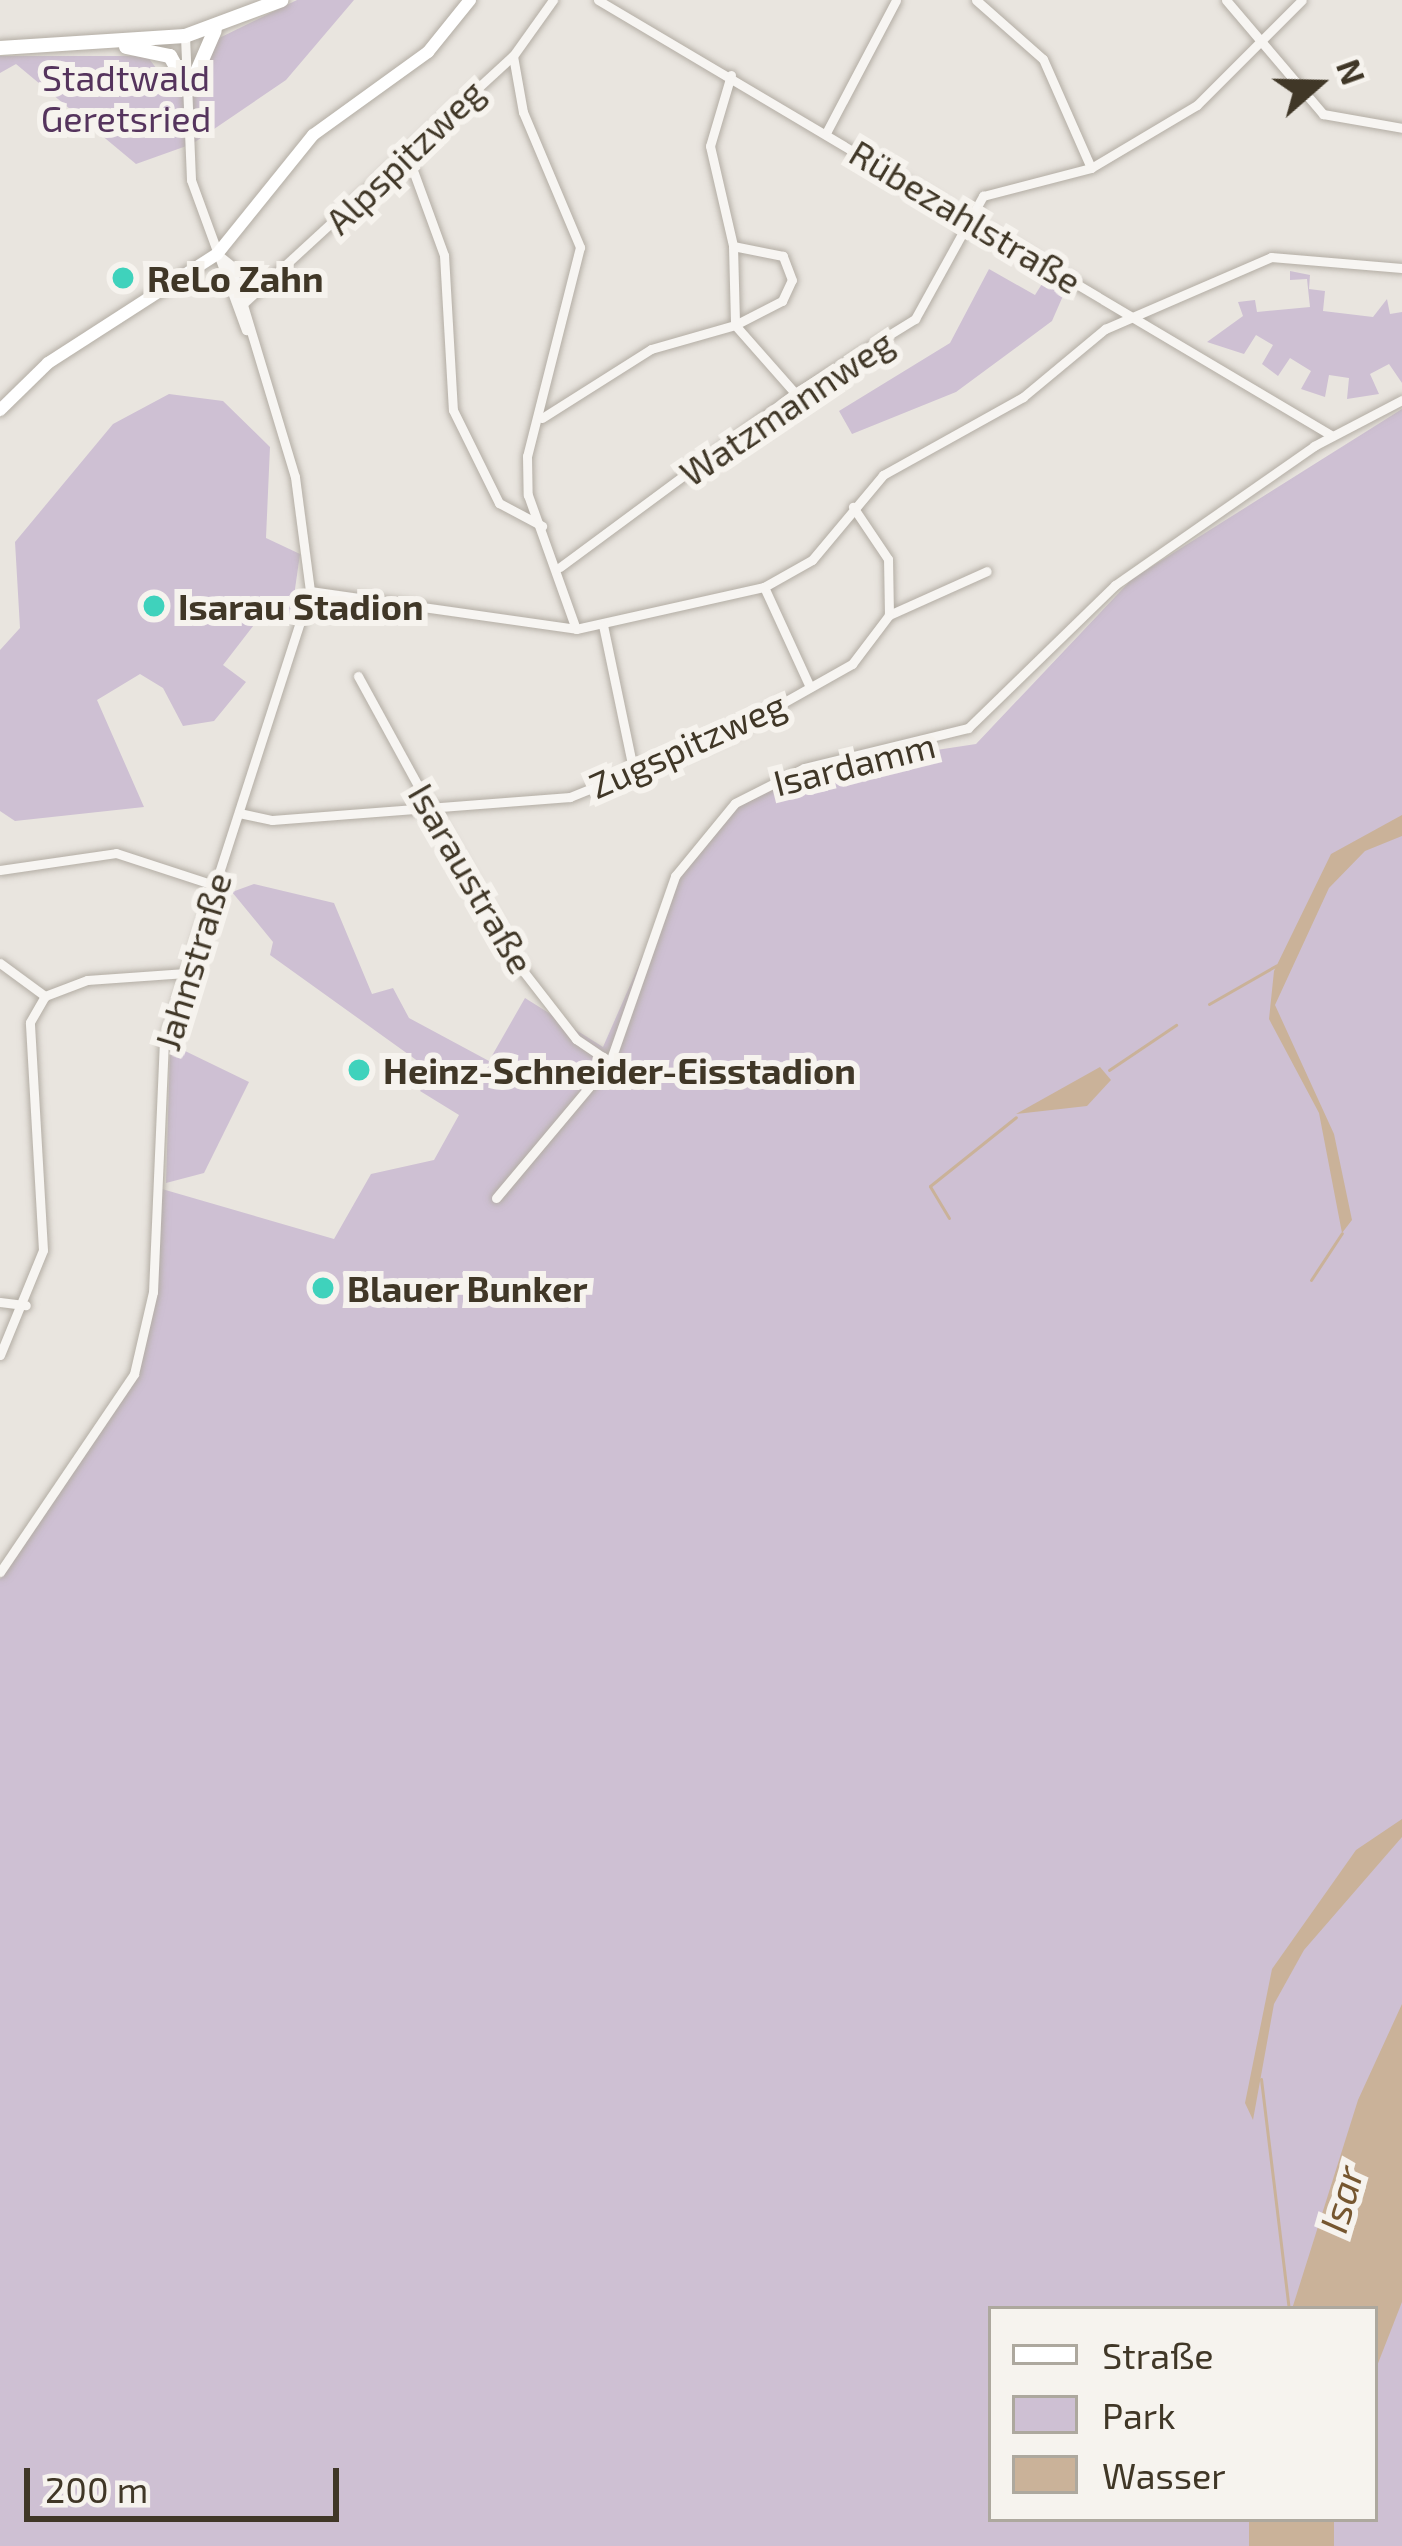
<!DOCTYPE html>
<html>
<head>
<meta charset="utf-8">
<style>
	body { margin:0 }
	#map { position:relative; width:1402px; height:2546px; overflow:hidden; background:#e9e5df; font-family:"Exo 2",sans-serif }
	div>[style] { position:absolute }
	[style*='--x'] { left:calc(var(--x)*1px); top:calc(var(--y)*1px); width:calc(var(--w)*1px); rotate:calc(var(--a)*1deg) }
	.green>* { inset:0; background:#cec0d3 }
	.water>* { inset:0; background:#cab299; transform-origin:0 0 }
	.stream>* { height:3px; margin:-1.5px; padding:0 1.5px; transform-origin:1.5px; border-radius:1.5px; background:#cab299 }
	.roads { filter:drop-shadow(0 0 3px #b3ada4) drop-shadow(0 0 3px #b3ada4) }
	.street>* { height:9px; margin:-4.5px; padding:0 4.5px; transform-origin:4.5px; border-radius:4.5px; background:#f7f5f2 }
	.secondary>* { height:12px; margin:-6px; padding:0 6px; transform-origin:6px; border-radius:6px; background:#fff }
	.primary>* { height:14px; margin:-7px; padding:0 7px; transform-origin:7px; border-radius:7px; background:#fff }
	.dots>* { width:33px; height:33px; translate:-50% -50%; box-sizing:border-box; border:6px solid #f6f3ee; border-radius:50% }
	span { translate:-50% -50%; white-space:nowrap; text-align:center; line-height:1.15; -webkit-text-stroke:12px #f6f3ee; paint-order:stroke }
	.park-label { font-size:36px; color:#55345d }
	.street-label { font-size:36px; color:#403727 }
	.poi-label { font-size:36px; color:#403727; font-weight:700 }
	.left { translate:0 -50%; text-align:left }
	.water-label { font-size:39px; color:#765730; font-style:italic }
	.legend { position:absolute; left:988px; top:2306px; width:390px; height:216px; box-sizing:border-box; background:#f6f3ee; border:3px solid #ada89e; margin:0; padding:15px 21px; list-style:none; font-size:36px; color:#403727 }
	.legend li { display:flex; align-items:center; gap:24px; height:60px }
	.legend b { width:60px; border:3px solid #ada89e }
	.north { position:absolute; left:1258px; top:24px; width:120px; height:120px; -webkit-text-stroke:9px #f6f3ee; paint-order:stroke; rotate:70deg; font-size:33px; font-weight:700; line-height:48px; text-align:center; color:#403727 }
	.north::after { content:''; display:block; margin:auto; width:42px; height:54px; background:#403727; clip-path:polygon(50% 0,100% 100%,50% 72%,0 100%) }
	.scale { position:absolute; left:24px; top:2468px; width:315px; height:54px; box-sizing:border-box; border:6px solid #403727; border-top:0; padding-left:15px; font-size:36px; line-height:42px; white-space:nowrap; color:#403727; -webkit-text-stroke:9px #f6f3ee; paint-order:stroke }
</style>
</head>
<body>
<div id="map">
	<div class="green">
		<div style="clip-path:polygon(297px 0,354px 0,286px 80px,192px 144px,136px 164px,16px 64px,0 73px,0 56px,147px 56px,175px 93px,193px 92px,209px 43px)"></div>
		<div style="clip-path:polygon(989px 269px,1035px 295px,1045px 279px,1066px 289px,1052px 321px,956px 392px,852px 434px,839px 411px,950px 343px)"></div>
		<div style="clip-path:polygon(1290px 271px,1310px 275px,1309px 289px,1325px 291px,1323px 311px,1373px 317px,1387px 299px,1390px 314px,1402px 312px,1402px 383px,1389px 364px,1370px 374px,1379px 394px,1347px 399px,1349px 378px,1329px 375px,1325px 397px,1301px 389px,1311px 371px,1290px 358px,1278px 376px,1262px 364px,1273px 345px,1256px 335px,1244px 354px,1207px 342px,1243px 316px,1238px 302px,1255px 300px,1257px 312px,1310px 307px,1307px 279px,1290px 280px)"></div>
		<div style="clip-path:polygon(169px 394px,223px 401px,270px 447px,266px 538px,300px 554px,291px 617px,279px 609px,257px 621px,223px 665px,246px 682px,214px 721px,183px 726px,163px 688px,140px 674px,97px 700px,144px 807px,15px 821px,0 811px,0 650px,20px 628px,15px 542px,113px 424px)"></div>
		<div style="clip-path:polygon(evenodd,1402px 409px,1402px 2546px,0 2546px,0 1579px,138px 1376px,162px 1189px,334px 1239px,371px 1174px,434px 1160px,459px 1115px,420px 1091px,433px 1072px,270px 955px,273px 942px,232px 892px,254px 884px,334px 903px,372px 994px,393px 988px,409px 1018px,489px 1061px,525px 998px,603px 1047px,677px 878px,736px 805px,805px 770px,976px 744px,1132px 579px,1402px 409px,991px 2309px,1375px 2309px,1375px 2519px,991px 2519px,991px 2309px)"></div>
		<div style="clip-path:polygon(183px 1050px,249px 1082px,204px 1173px,166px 1183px,170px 1052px)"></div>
	</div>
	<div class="water">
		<div style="clip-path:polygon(1402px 815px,1402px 836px,1365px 851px,1329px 888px,1275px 1005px,1334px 1134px,1352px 1220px,1342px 1233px,1319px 1113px,1269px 1019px,1274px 971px,1331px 854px)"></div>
		<div style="clip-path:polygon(1100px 1067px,1111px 1080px,1087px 1106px,1016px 1114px)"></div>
		<div style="clip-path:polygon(1402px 1819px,1402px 1837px,1304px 1950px,1274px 2004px,1253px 2120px,1245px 2103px,1272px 1969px,1356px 1850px)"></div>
		<div style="clip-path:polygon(1402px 2004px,1402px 2302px,1375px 2371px,1375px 2309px,1292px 2309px,1358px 2100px)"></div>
		<div style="left:1249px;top:2519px;width:85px;height:28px"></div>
	</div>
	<div class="stream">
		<div style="--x:1209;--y:1004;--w:78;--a:-29.8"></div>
		<div style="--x:1109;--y:1070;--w:81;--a:-33.9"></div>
		<div style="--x:949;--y:1218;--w:37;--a:-121"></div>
		<div style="--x:930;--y:1186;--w:110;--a:-38.7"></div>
		<div style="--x:1311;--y:1280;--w:56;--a:-56.6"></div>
		<div style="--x:1261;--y:2079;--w:232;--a:83.1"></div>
	</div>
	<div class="roads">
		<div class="street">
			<div style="--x:598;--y:0;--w:852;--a:30.69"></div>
			<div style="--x:976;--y:0;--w:89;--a:41.4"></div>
			<div style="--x:1043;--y:59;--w:119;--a:66.2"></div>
			<div style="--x:1226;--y:0;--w:150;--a:49.6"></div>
			<div style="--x:1323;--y:114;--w:80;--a:10"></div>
			<div style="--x:185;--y:36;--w:144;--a:87.6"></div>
			<div style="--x:191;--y:180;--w:160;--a:69.9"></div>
			<div style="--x:513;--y:56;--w:57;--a:79.9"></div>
			<div style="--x:523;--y:112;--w:147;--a:67.1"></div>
			<div style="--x:580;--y:247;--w:216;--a:104.2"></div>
			<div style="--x:527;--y:456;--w:39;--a:89"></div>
			<div style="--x:528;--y:495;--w:142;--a:70.3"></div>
			<div style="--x:731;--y:75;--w:74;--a:106.5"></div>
			<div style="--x:710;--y:146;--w:103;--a:77"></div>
			<div style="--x:733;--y:246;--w:79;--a:88.5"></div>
			<div style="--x:735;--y:325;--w:53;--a:-27.1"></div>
			<div style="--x:782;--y:301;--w:23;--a:-65"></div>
			<div style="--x:792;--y:280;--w:26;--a:-111"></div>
			<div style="--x:783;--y:256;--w:51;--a:-168.7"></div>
			<div style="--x:826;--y:133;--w:150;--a:-62.2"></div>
			<div style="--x:407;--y:154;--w:108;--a:69.9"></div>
			<div style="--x:444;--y:255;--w:155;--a:86.7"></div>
			<div style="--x:453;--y:410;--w:104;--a:63.7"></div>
			<div style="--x:499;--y:503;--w:49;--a:28.1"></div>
			<div style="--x:244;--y:303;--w:365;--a:-42.6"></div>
			<div style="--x:513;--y:56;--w:69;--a:-54.5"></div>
			<div style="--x:542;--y:418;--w:129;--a:-32.3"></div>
			<div style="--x:651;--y:349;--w:87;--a:-15.9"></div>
			<div style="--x:735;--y:325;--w:91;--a:48.6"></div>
			<div style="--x:560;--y:567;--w:292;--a:-36.5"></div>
			<div style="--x:795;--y:393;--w:141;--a:-31.7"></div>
			<div style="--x:915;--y:319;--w:141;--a:-61.1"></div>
			<div style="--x:983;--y:196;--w:112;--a:-14.5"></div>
			<div style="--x:1091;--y:168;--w:123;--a:-30.7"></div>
			<div style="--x:1197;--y:105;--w:148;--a:-45"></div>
			<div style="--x:764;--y:587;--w:110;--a:65.3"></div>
			<div style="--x:310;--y:591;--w:269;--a:8.1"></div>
			<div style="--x:576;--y:629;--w:193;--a:-12.6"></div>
			<div style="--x:764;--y:587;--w:55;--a:-29.4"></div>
			<div style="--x:812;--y:560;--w:111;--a:-50.1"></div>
			<div style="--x:883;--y:475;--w:160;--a:-29.1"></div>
			<div style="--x:1023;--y:397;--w:107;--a:-39.7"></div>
			<div style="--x:1105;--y:329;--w:181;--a:-23.4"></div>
			<div style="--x:1271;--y:257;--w:131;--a:4.8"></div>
			<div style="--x:889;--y:615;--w:107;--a:-24.2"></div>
			<div style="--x:603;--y:625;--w:151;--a:78.2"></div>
			<div style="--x:358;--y:676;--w:317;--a:61.3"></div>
			<div style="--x:510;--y:954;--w:108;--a:52.2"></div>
			<div style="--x:576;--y:1039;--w:41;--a:34.1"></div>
			<div style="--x:239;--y:813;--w:34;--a:12"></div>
			<div style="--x:272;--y:820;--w:299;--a:-4.4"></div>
			<div style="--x:570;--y:797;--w:176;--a:-22"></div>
			<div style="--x:733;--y:731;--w:137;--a:-29.4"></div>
			<div style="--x:852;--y:664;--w:61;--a:-52.9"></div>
			<div style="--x:889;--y:615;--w:56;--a:-91"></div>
			<div style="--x:888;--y:559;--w:63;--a:-123.9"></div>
			<div style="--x:0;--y:870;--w:117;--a:-8.3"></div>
			<div style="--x:116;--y:853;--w:103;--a:18.1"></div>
			<div style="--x:0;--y:963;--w:56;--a:36.3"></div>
			<div style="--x:496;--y:1198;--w:177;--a:-50"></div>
			<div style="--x:610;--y:1062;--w:197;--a:-70.7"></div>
			<div style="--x:675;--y:876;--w:94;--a:-50.6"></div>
			<div style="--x:735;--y:803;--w:77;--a:-26.9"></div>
			<div style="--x:804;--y:768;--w:169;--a:-13.7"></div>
			<div style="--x:968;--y:728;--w:205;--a:-44.2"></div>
			<div style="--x:1115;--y:585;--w:243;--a:-34.9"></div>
			<div style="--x:1314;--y:446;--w:99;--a:-27.6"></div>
			<div style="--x:0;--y:1302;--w:26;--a:7"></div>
			<div style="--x:0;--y:1355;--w:113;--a:-67.7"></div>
			<div style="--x:43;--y:1250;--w:228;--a:-93.3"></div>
			<div style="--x:30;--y:1022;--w:30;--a:-60"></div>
			<div style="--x:45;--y:996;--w:45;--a:-20.9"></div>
			<div style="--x:87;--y:980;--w:99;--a:-4"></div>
			<div style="--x:0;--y:1572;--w:239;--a:-55.9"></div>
			<div style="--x:134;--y:1374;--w:84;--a:-77"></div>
			<div style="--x:153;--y:1292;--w:249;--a:-87.5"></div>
			<div style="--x:164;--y:1043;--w:475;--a:-72.1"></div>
			<div style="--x:310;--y:591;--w:115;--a:-97.5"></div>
			<div style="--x:295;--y:477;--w:221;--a:-106.8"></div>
			<div style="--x:231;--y:265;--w:18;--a:-142"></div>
		</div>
		<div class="secondary">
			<div style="--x:0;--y:410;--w:67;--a:-44.4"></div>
			<div style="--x:48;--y:363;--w:201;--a:-32.8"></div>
			<div style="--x:217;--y:254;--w:153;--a:-51.1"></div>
			<div style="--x:313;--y:135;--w:142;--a:-35.8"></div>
			<div style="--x:428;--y:52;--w:67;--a:-51.1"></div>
		</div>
		<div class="primary">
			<div style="--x:126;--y:47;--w:45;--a:11.6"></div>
			<div style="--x:170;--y:56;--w:39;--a:61"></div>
			<div style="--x:0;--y:48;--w:185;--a:-3.7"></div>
			<div style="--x:185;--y:36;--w:103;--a:-20.4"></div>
			<div style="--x:189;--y:90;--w:65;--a:-66.6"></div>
		</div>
	</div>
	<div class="dots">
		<div style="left:123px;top:278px;background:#3fd2bc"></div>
		<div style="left:154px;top:606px;background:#3fd2bc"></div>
		<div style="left:359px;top:1070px;background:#3fd2bc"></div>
		<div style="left:323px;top:1288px;background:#3fd2bc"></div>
	</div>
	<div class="park-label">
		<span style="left:126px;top:97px">Stadtwald<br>Geretsried</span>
	</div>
	<div class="street-label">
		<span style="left:404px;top:156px;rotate:-44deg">Alpspitzweg</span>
		<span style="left:966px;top:216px;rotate:31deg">Rübezahlstraße</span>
		<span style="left:786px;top:407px;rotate:-34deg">Watzmannweg</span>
		<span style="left:687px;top:744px;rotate:-24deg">Zugspitzweg</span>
		<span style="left:854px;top:763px;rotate:-14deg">Isardamm</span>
		<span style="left:472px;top:878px;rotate:60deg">Isaraustraße</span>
		<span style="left:192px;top:961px;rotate:-73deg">Jahnstraße</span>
	</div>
	<div class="poi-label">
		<span class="left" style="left:147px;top:278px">ReLo Zahn</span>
		<span class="left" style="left:178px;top:606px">Isarau Stadion</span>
		<span class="left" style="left:383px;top:1070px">Heinz-Schneider-Eisstadion</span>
		<span class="left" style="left:347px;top:1288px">Blauer Bunker</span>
	</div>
	<div class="water-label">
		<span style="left:1341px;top:2199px;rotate:-74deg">Isar</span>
	</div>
	<ul class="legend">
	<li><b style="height:15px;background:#fff"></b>Straße</li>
	<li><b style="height:33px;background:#cec0d3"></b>Park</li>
	<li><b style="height:33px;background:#cab299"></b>Wasser</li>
	</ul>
	<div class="north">N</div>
	<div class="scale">200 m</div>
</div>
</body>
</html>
